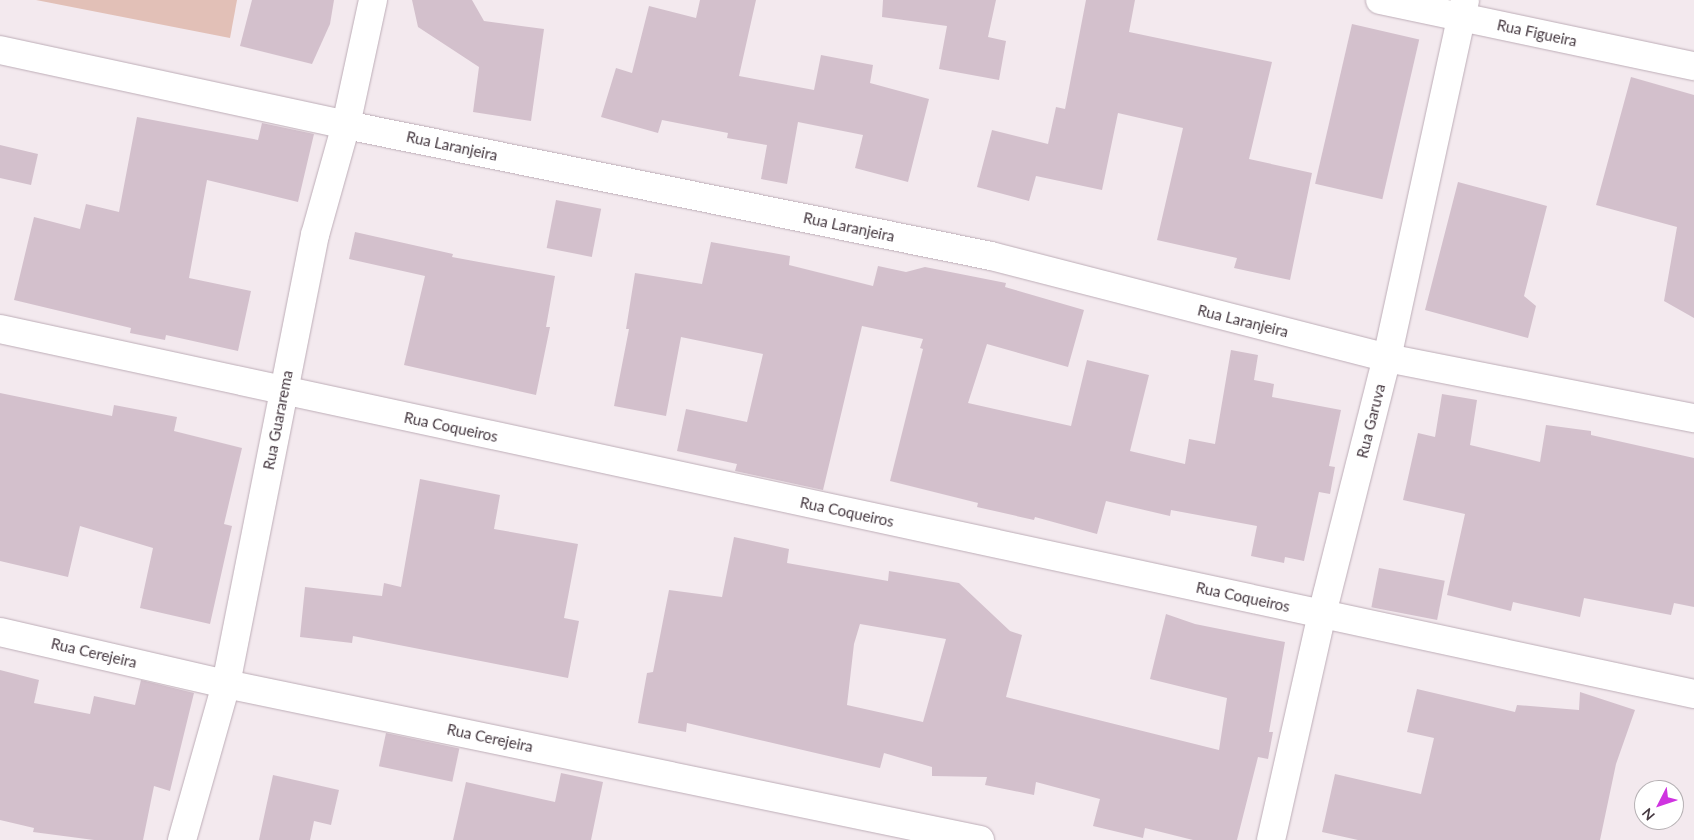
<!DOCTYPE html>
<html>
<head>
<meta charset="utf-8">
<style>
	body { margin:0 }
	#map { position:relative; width:1694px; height:840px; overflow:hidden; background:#f3e9ee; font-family:Lato,sans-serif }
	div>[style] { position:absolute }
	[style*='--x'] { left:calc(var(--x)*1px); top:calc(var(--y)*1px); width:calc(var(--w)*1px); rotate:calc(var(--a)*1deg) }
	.green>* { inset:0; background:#e2c0b7 }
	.building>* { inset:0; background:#d3c0cc; transform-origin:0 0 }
	.roads { filter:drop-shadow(0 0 1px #bdadb7) drop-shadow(0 0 1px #bdadb7) }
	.minor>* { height:28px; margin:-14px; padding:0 14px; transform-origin:14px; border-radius:14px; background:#fff }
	span { translate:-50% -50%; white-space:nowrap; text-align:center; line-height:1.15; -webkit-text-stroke:5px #fff; paint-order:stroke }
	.street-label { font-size:15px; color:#463941 }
	.north { position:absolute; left:1634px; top:780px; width:50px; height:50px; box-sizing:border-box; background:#fff; border:1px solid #b5b0b3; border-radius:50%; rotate:229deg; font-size:14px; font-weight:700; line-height:20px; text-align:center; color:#463941 }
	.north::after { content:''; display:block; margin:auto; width:18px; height:22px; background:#cf33e0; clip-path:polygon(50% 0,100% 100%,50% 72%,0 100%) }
</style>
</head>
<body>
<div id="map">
	<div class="green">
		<div style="clip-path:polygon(36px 0,237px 0,230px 38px)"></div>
	</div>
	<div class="building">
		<div style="clip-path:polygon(252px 0,334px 0,330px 24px,312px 64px,240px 46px)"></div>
		<div style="clip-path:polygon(412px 0,472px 0,484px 21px,544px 29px,531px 121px,473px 112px,479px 67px,418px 27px)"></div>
		<div style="clip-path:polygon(700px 0,756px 0,739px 76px,814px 90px,821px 55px,873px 65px,870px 83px,929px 99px,908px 182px,855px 168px,863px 135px,798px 122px,787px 184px,761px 179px,767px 145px,727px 138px,728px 133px,662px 120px,658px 133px,601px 117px,616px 68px,632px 73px,649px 6px,696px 18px)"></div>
		<div style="clip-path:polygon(883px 0,996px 0,988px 37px,1006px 41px,999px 80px,939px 69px,947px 26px,882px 17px)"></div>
		<div style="clip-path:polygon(1086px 0,1135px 0,1129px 32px,1272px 62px,1249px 159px,1312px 173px,1290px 280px,1234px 268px,1237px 258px,1157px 240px,1183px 128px,1118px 113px,1102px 190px,1036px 176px,1029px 201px,977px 187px,992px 130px,1048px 144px,1056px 107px,1065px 109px)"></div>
		<div style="left:1352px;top:24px;width:69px;height:164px;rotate:13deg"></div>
		<div style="clip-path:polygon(1631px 77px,1694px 95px,1694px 318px,1664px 301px,1677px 227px,1596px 205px)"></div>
		<div style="clip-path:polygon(137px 117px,258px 140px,262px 123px,314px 134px,298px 202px,207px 180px,189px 278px,251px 291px,238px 351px,166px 335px,165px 340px,130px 333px,131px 328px,14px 300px,34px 217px,80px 229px,86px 204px,119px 212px)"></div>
		<div style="clip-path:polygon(0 145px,38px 154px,31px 185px,0 178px)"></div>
		<div style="clip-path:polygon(1458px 182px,1547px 206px,1524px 296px,1536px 306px,1528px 338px,1425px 310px)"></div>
		<div style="left:556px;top:200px;width:46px;height:49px;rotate:11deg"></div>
		<div style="clip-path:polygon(355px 232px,453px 254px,452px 257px,555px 276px,546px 327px,550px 327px,536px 395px,404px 365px,425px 276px,349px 259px)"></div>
		<div style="clip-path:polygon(711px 242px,790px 256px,789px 265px,873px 286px,878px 266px,906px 272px,925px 267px,1006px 283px,1005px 287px,1084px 310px,1068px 367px,987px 344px,968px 403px,1071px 426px,1087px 360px,1149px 375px,1130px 451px,1185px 464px,1189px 439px,1215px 444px,1231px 350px,1258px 355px,1254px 380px,1274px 384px,1272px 397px,1341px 410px,1329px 466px,1335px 467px,1330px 494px,1319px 492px,1304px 561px,1285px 557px,1284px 563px,1251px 556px,1257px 526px,1171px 510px,1170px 516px,1106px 501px,1097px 534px,1035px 517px,1034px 520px,977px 507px,978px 503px,890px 481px,923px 349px,920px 348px,923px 339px,862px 326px,823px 490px,735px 471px,737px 464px,677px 451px,686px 409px,747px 422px,763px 354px,681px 337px,666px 416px,614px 406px,629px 329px,626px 329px,635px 273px,702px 284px)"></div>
		<div style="clip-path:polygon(0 393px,112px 416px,114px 405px,177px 417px,174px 431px,242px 448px,224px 524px,232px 526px,210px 624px,140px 608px,153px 548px,80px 526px,68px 577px,0 561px)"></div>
		<div style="clip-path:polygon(1442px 394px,1477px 400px,1470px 445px,1540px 462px,1546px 425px,1591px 431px,1591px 435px,1694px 458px,1694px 607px,1674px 603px,1671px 615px,1584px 598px,1580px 617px,1513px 602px,1511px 611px,1447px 595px,1465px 514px,1403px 500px,1418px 433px,1435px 437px)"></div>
		<div style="clip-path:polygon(420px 479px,500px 495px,494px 529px,578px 544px,564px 618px,579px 621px,568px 678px,353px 636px,352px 643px,300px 637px,305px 587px,382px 596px,384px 583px,401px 587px)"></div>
		<div style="clip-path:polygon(evenodd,734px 537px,789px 549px,787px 563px,888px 581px,889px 571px,959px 583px,1010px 631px,1022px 635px,1006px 697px,1219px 750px,1227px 698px,1150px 679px,1166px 614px,1195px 624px,1285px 642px,1269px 732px,1273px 732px,1268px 759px,1258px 757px,1237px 840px,1193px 840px,1145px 828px,1143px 838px,1093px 826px,1100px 799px,1036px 782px,1034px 795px,985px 785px,987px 777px,932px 776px,932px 767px,884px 753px,880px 768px,687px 723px,686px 732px,638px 723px,647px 673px,653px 672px,669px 590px,722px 597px,734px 537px,860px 624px,946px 639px,923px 722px,847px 705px,854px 644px,860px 624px)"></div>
		<div style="left:1379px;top:568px;width:67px;height:40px;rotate:11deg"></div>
		<div style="clip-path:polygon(0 670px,39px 680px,34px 703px,90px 714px,94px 696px,135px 705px,141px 680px,194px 693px,170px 791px,154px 786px,143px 840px,94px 840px,33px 832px,34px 828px,0 820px)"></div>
		<div style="clip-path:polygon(1417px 689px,1515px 712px,1517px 705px,1579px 710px,1580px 692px,1635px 710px,1616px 764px,1600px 840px,1358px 840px,1322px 832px,1335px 774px,1421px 794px,1434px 738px,1407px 732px)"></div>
		<div style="left:386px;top:733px;width:75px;height:34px;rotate:12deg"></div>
		<div style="clip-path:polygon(561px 773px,603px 782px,591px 840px,453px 840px,466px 782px,555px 802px)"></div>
		<div style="clip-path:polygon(273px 775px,339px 790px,331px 825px,314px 821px,310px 840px,259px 840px)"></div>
	</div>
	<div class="roads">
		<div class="minor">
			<div style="--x:1380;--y:0;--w:321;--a:11.9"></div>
			<div style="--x:0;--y:50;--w:354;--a:12.2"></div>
			<div style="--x:346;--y:125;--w:658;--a:11.48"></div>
			<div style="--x:991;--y:256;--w:409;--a:14.4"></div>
			<div style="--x:1387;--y:358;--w:313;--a:11.1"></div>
			<div style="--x:0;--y:329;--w:1733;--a:12.16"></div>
			<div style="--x:0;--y:632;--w:232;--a:13"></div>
			<div style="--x:226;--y:684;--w:770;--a:11.69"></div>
			<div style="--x:182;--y:840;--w:162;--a:-74.2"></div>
			<div style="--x:226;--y:684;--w:458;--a:-78.8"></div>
			<div style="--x:315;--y:235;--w:114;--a:-74.3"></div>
			<div style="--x:346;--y:125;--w:128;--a:-77.8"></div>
			<div style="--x:1271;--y:840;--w:232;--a:-77.3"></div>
			<div style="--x:1322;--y:614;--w:264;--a:-75.8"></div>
			<div style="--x:1387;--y:358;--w:366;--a:-77.7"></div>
		</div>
	</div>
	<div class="street-label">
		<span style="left:1537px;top:33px;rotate:12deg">Rua Figueira</span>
		<span style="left:452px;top:146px;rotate:12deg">Rua Laranjeira</span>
		<span style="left:849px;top:227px;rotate:12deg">Rua Laranjeira</span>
		<span style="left:1243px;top:321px;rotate:14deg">Rua Laranjeira</span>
		<span style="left:278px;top:420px;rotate:-79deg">Rua Guararema</span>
		<span style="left:1371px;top:421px;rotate:-76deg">Rua Garuva</span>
		<span style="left:451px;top:427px;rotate:12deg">Rua Coqueiros</span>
		<span style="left:847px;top:512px;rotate:12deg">Rua Coqueiros</span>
		<span style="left:1243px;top:597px;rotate:12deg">Rua Coqueiros</span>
		<span style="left:94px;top:653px;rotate:13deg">Rua Cerejeira</span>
		<span style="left:490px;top:738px;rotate:12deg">Rua Cerejeira</span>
	</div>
	<div class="north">N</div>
</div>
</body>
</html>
